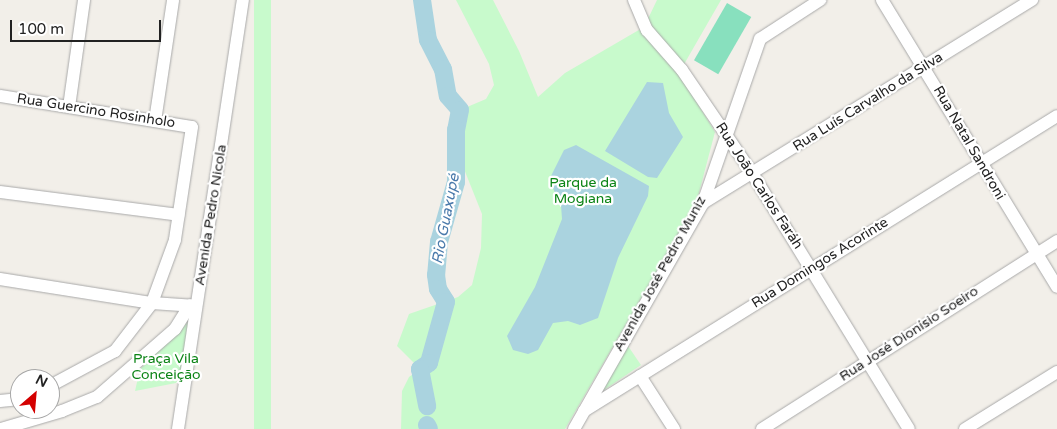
<!DOCTYPE html>
<html>
<head>
<meta charset="utf-8">
<style>
	body { margin:0 }
	#map { position:relative; width:1057px; height:429px; overflow:hidden; background:#f2efe9; font-family:"Varela Round",sans-serif }
	div>[style] { position:absolute }
	[style*='--x'] { left:calc(var(--x)*1px); top:calc(var(--y)*1px); width:calc(var(--w)*1px); rotate:calc(var(--a)*1deg) }
	.park>* { inset:0; background:#c8facc; transform-origin:0 0 }
	.pitch>* { inset:0; background:#88e0be; transform-origin:0 0 }
	.water>* { inset:0; background:#aad3df }
	.river>* { height:18px; margin:-9px; padding:0 9px; transform-origin:9px; border-radius:9px; background:#aad3df }
	.roads { filter:drop-shadow(0 0 1px #a9a9a9) drop-shadow(0 0 1px #a9a9a9) }
	.minor>* { height:12px; margin:-6px; padding:0 6px; transform-origin:6px; border-radius:6px; background:#fff }
	span { translate:-50% -50%; white-space:nowrap; text-align:center; line-height:1.15; -webkit-text-stroke:4.5px #fff; paint-order:stroke }
	.street-label { font-size:14px; color:#222 }
	.park-label { font-size:14px; color:#0c8416 }
	.water-label { font-size:15px; color:#4a7aab; font-style:italic }
	.north { position:absolute; left:10px; top:369px; width:50px; height:50px; box-sizing:border-box; background:#fff; border:1px solid #a7a7a7; border-radius:50%; rotate:27deg; font-size:14px; font-weight:700; line-height:20px; text-align:center; color:#222 }
	.north::after { content:''; display:block; margin:auto; width:18px; height:22px; background:#d40000; clip-path:polygon(50% 0,100% 100%,50% 72%,0 100%) }
	.scale { position:absolute; left:10px; top:20px; width:151px; height:22px; box-sizing:border-box; border:2px solid #222; border-top:0; padding-left:6px; font-size:15px; line-height:18px; white-space:nowrap; color:#222; -webkit-text-stroke:4px #fff; paint-order:stroke }
</style>
</head>
<body>
<div id="map">
	<div class="park">
		<div style="left:254px;top:0;width:17px;height:434px"></div>
		<div style="clip-path:polygon(456px 0,493px 0,519px 51px,538px 97px,565px 73px,644px 27px,657px 0,721px 0,679px 73px,715px 132px,696px 204px,565px 429px,401px 429px,402px 391px,409px 377px,420px 369px,397px 346px,409px 314px,458px 297px,472px 285px,481px 248px,482px 214px,464px 169px,460px 110px,486px 99px,494px 85px,489px 64px)"></div>
		<div style="clip-path:polygon(189px 321px,181px 382px,135px 391px,140px 369px)"></div>
		<div style="clip-path:polygon(628px 346px,641px 365px,598px 394px)"></div>
	</div>
	<div class="pitch">
		<div style="left:727px;top:3px;width:28px;height:66px;rotate:30deg"></div>
	</div>
	<div class="water">
		<div style="clip-path:polygon(647px 82px,663px 83px,669px 113px,683px 137px,657px 178px,648px 177px,605px 151px)"></div>
		<div style="clip-path:polygon(576px 145px,649px 186px,648px 196px,618px 258px,598px 318px,580px 325px,568px 321px,553px 323px,538px 350px,528px 354px,513px 350px,507px 336px,535px 287px,562px 219px,561px 205px,549px 180px,564px 150px)"></div>
	</div>
	<div class="river">
		<div style="--x:422;--y:0;--w:40;--a:81.5"></div>
		<div style="--x:428;--y:40;--w:33;--a:63"></div>
		<div style="--x:443;--y:69;--w:27;--a:80"></div>
		<div style="--x:448;--y:96;--w:18;--a:49"></div>
		<div style="--x:460;--y:110;--w:20;--a:101"></div>
		<div style="--x:456;--y:130;--w:52;--a:90"></div>
		<div style="--x:456;--y:182;--w:62;--a:105.8"></div>
		<div style="--x:439;--y:242;--w:33;--a:95"></div>
		<div style="--x:436;--y:275;--w:14;--a:82"></div>
		<div style="--x:438;--y:289;--w:15;--a:58"></div>
		<div style="--x:446;--y:302;--w:63;--a:105.6"></div>
		<div style="--x:429;--y:363;--w:11;--a:146"></div>
		<div style="--x:420;--y:369;--w:38;--a:79"></div>
		<div style="--x:427;--y:425;--w:4;--a:63"></div>
	</div>
	<div class="roads">
		<div class="minor">
			<div style="--x:634;--y:0;--w:33;--a:67"></div>
			<div style="--x:647;--y:30;--w:53;--a:48.8"></div>
			<div style="--x:682;--y:70;--w:125;--a:55.8"></div>
			<div style="--x:752;--y:173;--w:300;--a:58.5"></div>
			<div style="--x:882;--y:0;--w:336;--a:58.6"></div>
			<div style="--x:0;--y:96;--w:194;--a:9.2"></div>
			<div style="--x:192;--y:127;--w:114;--a:98.6"></div>
			<div style="--x:175;--y:240;--w:67;--a:110.1"></div>
			<div style="--x:152;--y:303;--w:61;--a:127.6"></div>
			<div style="--x:115;--y:351;--w:74;--a:151.7"></div>
			<div style="--x:69;--y:107;--w:108;--a:-82"></div>
			<div style="--x:155;--y:121;--w:122;--a:-81.5"></div>
			<div style="--x:0;--y:192;--w:180;--a:7.3"></div>
			<div style="--x:703;--y:203;--w:387;--a:-31.7"></div>
			<div style="--x:0;--y:279;--w:154;--a:9"></div>
			<div style="--x:152;--y:303;--w:44;--a:3.9"></div>
			<div style="--x:640;--y:376;--w:63;--a:57.3"></div>
			<div style="--x:0;--y:401;--w:20;--a:-6"></div>
			<div style="--x:584;--y:411;--w:557;--a:-31.95"></div>
			<div style="--x:1;--y:429;--w:64;--a:-16.4"></div>
			<div style="--x:62;--y:411;--w:38;--a:-22"></div>
			<div style="--x:97;--y:397;--w:103;--a:-41.1"></div>
			<div style="--x:175;--y:329;--w:28;--a:-58"></div>
			<div style="--x:178;--y:429;--w:434;--a:-81.4"></div>
			<div style="--x:574;--y:429;--w:260;--a:-60.3"></div>
			<div style="--x:703;--y:203;--w:174;--a:-70.8"></div>
			<div style="--x:760;--y:39;--w:72;--a:-33"></div>
			<div style="--x:762;--y:429;--w:350;--a:-32.5"></div>
			<div style="--x:965;--y:429;--w:108;--a:-31.8"></div>
		</div>
	</div>
	<div class="street-label">
		<span style="left:868px;top:102px;rotate:-32deg">Rua Luís Carvalho da Silva</span>
		<span style="left:96px;top:111px;rotate:9deg">Rua Guercino Rosinholo</span>
		<span style="left:969px;top:143px;rotate:60deg">Rua Natal Sandroni</span>
		<span style="left:759px;top:186px;rotate:57deg">Rua João Carlos Faráh</span>
		<span style="left:211px;top:215px;rotate:-81deg">Avenida Pedro Nicola</span>
		<span style="left:820px;top:263px;rotate:-32deg">Rua Domingos Acorinte</span>
		<span style="left:660px;top:274px;rotate:-61deg">Avenida José Pedro Muniz</span>
		<span style="left:909px;top:334px;rotate:-33deg">Rua José Dionísio Soeiro</span>
	</div>
	<div class="park-label">
		<span style="left:583px;top:191px">Parque da<br>Mogiana</span>
		<span style="left:166px;top:367px">Praça Vila<br>Conceição</span>
	</div>
	<div class="water-label">
		<span style="left:446px;top:219px;rotate:-79deg">Rio Guaxupé</span>
	</div>
	<div class="north">N</div>
	<div class="scale">100 m</div>
</div>
</body>
</html>
